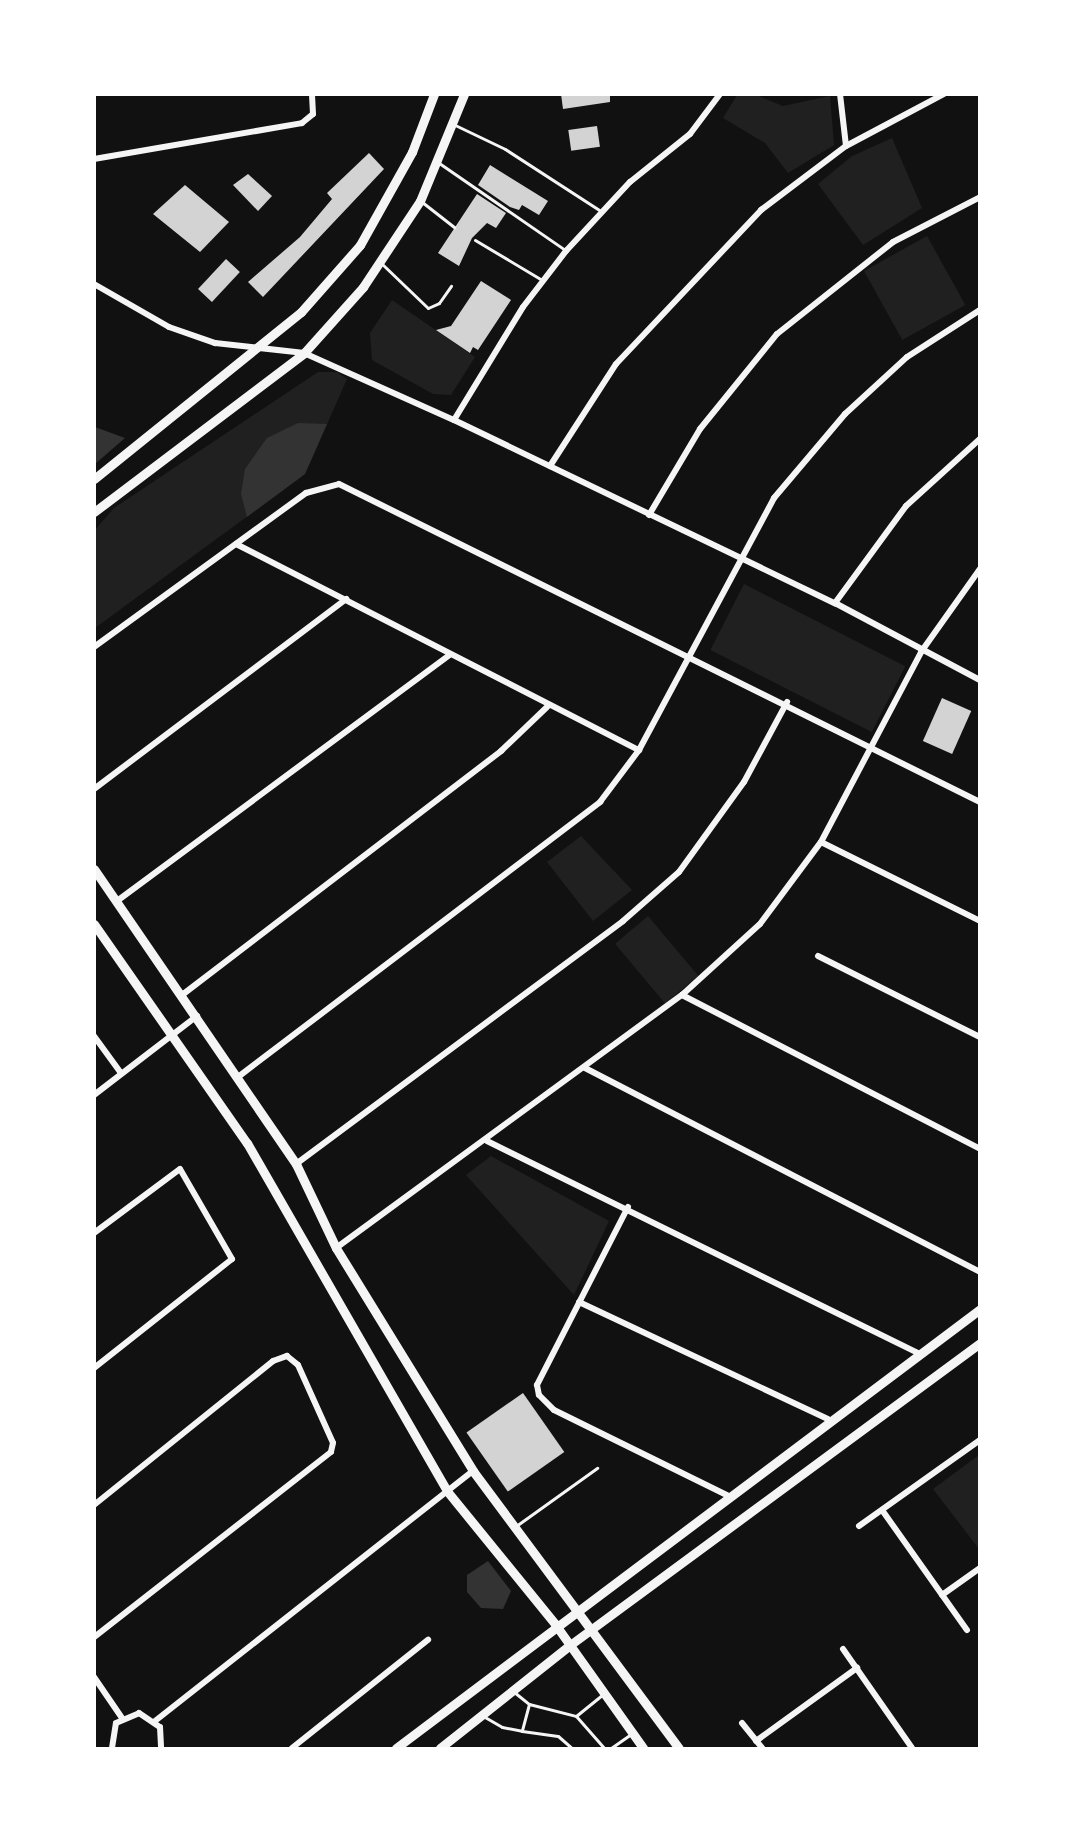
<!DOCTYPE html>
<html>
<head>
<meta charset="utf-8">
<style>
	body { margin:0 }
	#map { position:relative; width:1074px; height:1843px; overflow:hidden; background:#111; font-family:Manrope,sans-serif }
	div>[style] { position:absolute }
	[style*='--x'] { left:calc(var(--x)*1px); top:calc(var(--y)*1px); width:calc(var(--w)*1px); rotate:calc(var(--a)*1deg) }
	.green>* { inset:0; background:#202020; transform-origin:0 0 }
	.water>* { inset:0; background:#333 }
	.building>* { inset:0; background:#d3d3d3; transform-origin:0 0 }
	.service>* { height:3px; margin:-1.5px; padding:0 1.5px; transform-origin:1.5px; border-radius:1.5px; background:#f5f5f5 }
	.minor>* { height:6px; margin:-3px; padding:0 3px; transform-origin:3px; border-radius:3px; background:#f5f5f5 }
	.secondary>* { height:9px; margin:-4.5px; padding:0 4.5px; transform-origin:4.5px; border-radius:4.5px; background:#f5f5f5 }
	span { translate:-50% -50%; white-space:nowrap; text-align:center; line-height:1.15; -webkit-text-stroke:6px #fff; paint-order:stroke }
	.frame { position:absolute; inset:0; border:96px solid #fff; pointer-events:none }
</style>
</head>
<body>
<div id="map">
	<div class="green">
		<div style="clip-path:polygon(737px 95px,756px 95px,783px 106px,830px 96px,834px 145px,788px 173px,765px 143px,723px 118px)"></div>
		<div style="clip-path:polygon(892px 138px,922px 208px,863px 245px,818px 184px,852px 156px)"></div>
		<div style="left:927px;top:236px;width:79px;height:72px;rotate:61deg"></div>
		<div style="clip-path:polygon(392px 300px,475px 357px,451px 395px,433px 394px,372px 360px,370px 333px)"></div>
		<div style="clip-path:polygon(318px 372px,337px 372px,347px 379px,305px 474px,95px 628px,94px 531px,114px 508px)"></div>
		<div style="left:744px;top:584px;width:181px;height:74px;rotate:27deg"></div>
		<div style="clip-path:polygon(581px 836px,632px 890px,593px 921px,547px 862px)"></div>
		<div style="left:648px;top:916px;width:78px;height:43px;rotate:50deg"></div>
		<div style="clip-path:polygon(491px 1156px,609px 1221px,574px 1295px,466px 1175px)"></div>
		<div style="clip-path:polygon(979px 1455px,979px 1549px,933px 1489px)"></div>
	</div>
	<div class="water">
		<div style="clip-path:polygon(298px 423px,327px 424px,305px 474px,247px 517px,241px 494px,245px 469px,267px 438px)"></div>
		<div style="clip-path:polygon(95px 427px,125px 438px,95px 464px,94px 464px)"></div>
		<div style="clip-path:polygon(488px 1561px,511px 1591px,503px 1609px,481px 1608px,467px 1592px,467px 1575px)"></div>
	</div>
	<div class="building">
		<div style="clip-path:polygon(561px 94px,610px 94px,610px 102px,563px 109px)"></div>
		<div style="left:597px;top:126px;width:21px;height:29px;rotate:82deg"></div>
		<div style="clip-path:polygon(369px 153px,384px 169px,263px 297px,248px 282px,300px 237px,332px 199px,327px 193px)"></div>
		<div style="clip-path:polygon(490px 165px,548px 201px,539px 215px,522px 205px,519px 210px,510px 207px,478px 185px)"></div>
		<div style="clip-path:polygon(248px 174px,272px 196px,258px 211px,233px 185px)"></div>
		<div style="clip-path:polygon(185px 185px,229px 222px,200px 252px,153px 214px)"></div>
		<div style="clip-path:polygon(477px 194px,506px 213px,496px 228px,487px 223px,472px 238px,459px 266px,438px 253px)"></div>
		<div style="left:226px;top:259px;width:19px;height:41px;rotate:43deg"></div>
		<div style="clip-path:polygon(481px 281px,511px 300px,478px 350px,473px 347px,470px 353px,436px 330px,451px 326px)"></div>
		<div style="left:942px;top:698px;width:32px;height:47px;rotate:24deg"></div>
		<div style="left:523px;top:1393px;width:72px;height:69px;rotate:55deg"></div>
	</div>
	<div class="service">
		<div style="--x:455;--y:125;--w:55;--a:25.6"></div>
		<div style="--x:505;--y:149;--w:114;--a:32.9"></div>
		<div style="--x:439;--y:163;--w:153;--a:34.6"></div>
		<div style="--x:422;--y:202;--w:41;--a:38"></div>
		<div style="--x:475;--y:240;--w:78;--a:30.8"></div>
		<div style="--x:381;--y:263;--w:65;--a:43.8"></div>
		<div style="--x:428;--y:308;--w:12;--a:-24"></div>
		<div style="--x:439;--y:303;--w:21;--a:-55"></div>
		<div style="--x:516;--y:1526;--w:100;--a:-35.6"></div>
		<div style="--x:514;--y:1692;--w:19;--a:39"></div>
		<div style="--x:529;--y:1704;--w:49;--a:14.3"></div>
		<div style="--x:576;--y:1716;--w:33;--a:-39"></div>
		<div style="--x:529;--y:1704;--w:28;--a:105"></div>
		<div style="--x:522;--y:1731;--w:36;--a:8"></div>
		<div style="--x:558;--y:1736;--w:18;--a:41"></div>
		<div style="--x:483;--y:1716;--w:22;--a:30"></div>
		<div style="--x:502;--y:1727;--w:20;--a:11"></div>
		<div style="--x:576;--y:1716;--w:43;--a:48.8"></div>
		<div style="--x:611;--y:1748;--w:24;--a:-35"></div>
	</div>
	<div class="minor">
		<div style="--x:840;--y:94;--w:52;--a:83.4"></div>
		<div style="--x:94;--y:159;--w:211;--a:-9.8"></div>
		<div style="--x:302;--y:123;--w:14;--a:-39"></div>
		<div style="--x:313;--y:114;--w:20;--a:-93"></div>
		<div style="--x:94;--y:284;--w:86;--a:29.8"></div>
		<div style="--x:169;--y:327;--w:49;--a:19.2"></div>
		<div style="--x:215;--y:343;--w:90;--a:6.4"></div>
		<div style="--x:304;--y:353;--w:164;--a:24.1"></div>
		<div style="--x:454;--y:420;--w:423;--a:25.7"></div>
		<div style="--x:835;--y:603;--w:164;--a:28"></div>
		<div style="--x:454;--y:420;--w:132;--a:-58.6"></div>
		<div style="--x:523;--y:307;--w:71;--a:-52.5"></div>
		<div style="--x:566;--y:251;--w:94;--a:-47.2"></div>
		<div style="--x:630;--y:182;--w:77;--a:-38.7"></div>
		<div style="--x:690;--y:134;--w:50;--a:-53.1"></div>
		<div style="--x:550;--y:466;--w:121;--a:-57.1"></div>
		<div style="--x:616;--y:364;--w:212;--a:-46.7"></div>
		<div style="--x:761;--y:210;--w:106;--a:-37"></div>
		<div style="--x:846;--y:146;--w:111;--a:-28"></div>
		<div style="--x:649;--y:515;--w:100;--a:-59.3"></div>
		<div style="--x:700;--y:429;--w:122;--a:-51"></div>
		<div style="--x:777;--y:334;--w:148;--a:-38.4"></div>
		<div style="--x:893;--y:242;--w:98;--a:-27.3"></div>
		<div style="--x:236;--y:544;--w:453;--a:27.1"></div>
		<div style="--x:835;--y:603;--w:120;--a:-53.8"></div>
		<div style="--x:906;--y:506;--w:100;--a:-42.2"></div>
		<div style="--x:94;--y:647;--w:262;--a:-36"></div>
		<div style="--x:306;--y:493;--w:34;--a:-15"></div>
		<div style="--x:339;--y:484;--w:716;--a:26.39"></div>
		<div style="--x:94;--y:789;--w:316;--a:-37"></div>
		<div style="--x:821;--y:842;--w:178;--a:26.4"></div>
		<div style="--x:117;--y:901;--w:413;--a:-36.5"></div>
		<div style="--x:818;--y:956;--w:181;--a:26.6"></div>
		<div style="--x:182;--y:995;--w:402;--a:-37.4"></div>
		<div style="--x:501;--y:751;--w:64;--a:-43.7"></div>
		<div style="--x:682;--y:995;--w:335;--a:27.3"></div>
		<div style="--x:94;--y:1036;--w:46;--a:53.9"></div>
		<div style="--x:585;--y:1068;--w:445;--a:27.3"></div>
		<div style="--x:238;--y:1077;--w:455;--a:-37.2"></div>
		<div style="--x:600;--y:802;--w:65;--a:-53.1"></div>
		<div style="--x:639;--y:750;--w:286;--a:-61.8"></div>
		<div style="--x:774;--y:498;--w:110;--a:-49.8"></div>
		<div style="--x:845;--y:414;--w:84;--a:-42.6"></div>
		<div style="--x:907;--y:357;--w:87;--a:-32.8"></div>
		<div style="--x:94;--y:1095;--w:130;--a:-37.5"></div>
		<div style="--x:487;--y:1141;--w:480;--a:26.2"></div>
		<div style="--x:296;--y:1164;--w:407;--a:-36.6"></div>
		<div style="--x:623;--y:921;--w:74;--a:-41.2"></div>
		<div style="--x:679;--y:872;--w:111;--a:-54.2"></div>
		<div style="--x:744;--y:782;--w:91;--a:-61.7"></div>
		<div style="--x:628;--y:1207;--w:200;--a:117.1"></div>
		<div style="--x:537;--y:1385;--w:10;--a:79"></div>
		<div style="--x:539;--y:1395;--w:21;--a:45"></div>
		<div style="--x:554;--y:1410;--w:193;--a:26.2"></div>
		<div style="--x:94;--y:1233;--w:107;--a:-36.7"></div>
		<div style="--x:180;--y:1169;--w:104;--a:60"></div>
		<div style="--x:232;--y:1259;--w:176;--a:141.7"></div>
		<div style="--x:336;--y:1248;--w:429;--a:-36.2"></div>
		<div style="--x:682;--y:995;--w:105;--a:-42.3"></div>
		<div style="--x:760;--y:924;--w:102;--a:-53.4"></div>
		<div style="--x:821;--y:842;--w:215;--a:-62.2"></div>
		<div style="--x:921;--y:652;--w:102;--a:-54.6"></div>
		<div style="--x:579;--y:1302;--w:275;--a:25.2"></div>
		<div style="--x:94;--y:1505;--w:230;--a:-38.8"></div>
		<div style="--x:273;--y:1361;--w:15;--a:-20"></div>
		<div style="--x:287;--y:1356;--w:14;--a:39"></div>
		<div style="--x:298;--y:1365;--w:85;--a:65.8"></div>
		<div style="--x:333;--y:1443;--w:9;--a:103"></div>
		<div style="--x:331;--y:1452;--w:301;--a:142"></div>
		<div style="--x:882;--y:1510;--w:147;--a:54.7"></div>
		<div style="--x:859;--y:1526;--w:148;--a:-35.4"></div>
		<div style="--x:942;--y:1595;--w:47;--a:-35.4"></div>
		<div style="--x:843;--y:1649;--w:121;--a:55.1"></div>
		<div style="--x:94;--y:1677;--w:50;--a:55.7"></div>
		<div style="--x:155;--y:1721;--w:405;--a:-38.2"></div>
		<div style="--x:742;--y:1723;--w:32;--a:51"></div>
		<div style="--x:756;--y:1741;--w:125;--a:-35.9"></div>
		<div style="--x:112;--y:1748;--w:25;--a:-81"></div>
		<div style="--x:116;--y:1723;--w:25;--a:-23"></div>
		<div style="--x:139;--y:1713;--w:25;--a:34"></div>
		<div style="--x:160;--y:1727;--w:21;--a:87"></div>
		<div style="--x:292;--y:1748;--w:174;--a:-38.5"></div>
	</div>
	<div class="secondary">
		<div style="--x:94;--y:479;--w:266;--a:-38.9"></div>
		<div style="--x:301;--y:312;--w:89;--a:-48.6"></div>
		<div style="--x:360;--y:245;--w:107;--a:-60.8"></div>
		<div style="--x:412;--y:152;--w:62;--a:-69.2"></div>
		<div style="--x:94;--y:512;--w:263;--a:-37.1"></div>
		<div style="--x:304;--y:353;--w:89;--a:-48.2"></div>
		<div style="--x:363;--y:287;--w:103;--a:-56.5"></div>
		<div style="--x:420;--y:201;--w:116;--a:-67.6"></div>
		<div style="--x:94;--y:869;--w:358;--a:55.6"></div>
		<div style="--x:296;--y:1164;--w:93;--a:64.5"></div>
		<div style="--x:336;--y:1248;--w:262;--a:58.4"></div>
		<div style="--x:473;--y:1471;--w:345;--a:53.4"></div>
		<div style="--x:94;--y:924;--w:267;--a:55.1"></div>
		<div style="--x:247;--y:1143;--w:401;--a:60.1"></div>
		<div style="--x:447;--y:1491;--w:171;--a:50.9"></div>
		<div style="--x:555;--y:1624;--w:152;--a:54.6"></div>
		<div style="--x:396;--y:1748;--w:731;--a:-36.93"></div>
		<div style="--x:440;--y:1748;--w:166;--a:-38.4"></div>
		<div style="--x:570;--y:1645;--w:509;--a:-36.37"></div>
	</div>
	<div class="frame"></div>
</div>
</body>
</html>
